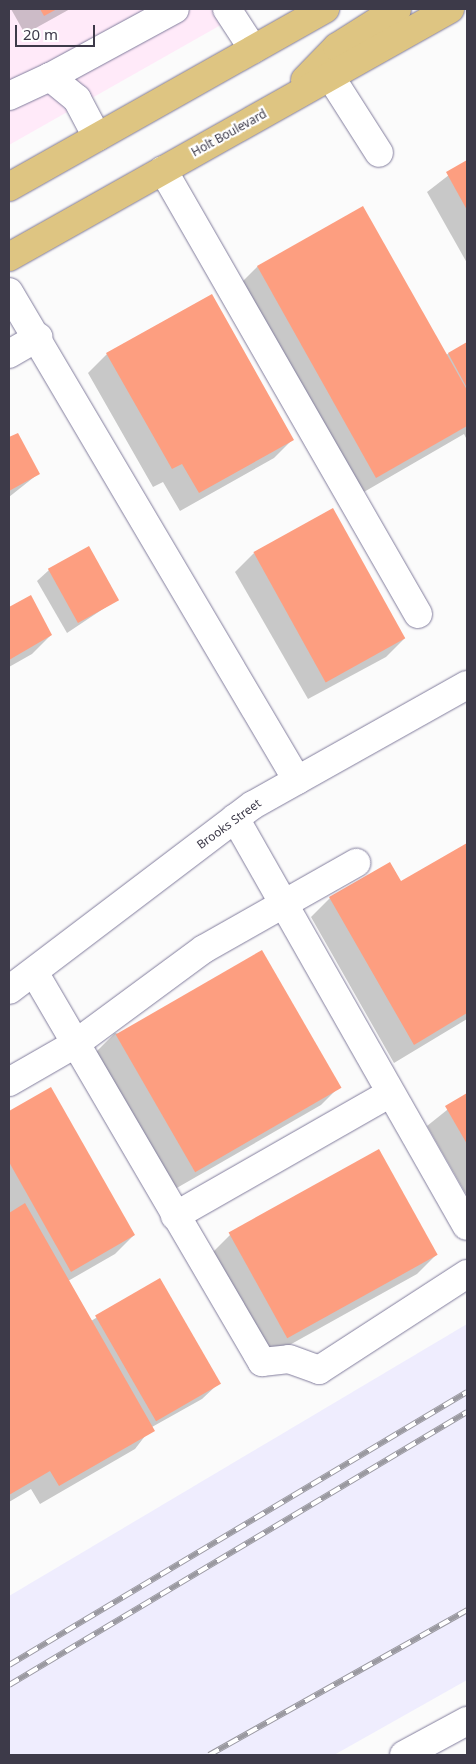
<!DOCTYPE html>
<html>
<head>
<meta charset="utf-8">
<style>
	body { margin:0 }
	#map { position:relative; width:476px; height:1764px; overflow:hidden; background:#fbfbfb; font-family:"Noto Sans",sans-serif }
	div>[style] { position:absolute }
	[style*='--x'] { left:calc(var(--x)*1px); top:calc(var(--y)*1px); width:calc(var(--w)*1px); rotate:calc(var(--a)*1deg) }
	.commercial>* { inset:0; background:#ffeaf9 }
	.built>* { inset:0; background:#efedfe }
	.shadow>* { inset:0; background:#0003 }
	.building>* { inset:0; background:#fd9e80; transform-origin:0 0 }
	.roads { filter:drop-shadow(0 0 1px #827d9d) drop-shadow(0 0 1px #827d9d) }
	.minor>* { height:28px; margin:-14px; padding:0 14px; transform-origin:14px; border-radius:14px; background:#fff }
	.major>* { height:28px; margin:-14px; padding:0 14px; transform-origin:14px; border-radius:14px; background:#dec582 }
	.rail>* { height:5.5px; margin-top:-2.75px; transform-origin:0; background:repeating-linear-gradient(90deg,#fff 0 11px,#9a99a0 0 22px); box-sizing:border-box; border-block:1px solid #9a99a0 }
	span { translate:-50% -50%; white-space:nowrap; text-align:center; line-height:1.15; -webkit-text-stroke:4.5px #fff; paint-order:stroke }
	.street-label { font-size:12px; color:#3d3a49 }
	.frame { position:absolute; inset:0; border:10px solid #3d3a49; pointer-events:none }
	.scale { position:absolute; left:15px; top:25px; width:80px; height:22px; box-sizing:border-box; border:2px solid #3d3a49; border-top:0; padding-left:6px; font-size:15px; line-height:18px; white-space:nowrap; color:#3d3a49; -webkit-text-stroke:4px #fff; paint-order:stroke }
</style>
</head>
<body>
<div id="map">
	<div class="commercial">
		<div style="clip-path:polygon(9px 9px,249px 9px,9px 145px)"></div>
	</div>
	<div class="built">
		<div style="clip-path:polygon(467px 1324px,467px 1680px,334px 1755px,9px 1755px,9px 1596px)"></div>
	</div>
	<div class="shadow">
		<div style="clip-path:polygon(11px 9px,70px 9px,25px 34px)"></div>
		<div style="clip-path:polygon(467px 161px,467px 263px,427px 192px)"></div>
		<div style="clip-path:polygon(363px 208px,446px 355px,467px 343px,467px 440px,464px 434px,357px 496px,238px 286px,257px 267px)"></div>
		<div style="clip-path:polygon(107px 354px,293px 439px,274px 458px,180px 511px,163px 482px,153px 487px,88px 373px)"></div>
		<div style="clip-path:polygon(17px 434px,38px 474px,9px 497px,9px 439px)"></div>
		<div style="clip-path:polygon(254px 553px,405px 638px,386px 657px,308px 699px,235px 572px)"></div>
		<div style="clip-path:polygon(49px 570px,118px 599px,67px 633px,37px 581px)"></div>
		<div style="clip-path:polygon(30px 596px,51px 635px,32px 654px,9px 667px,9px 609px)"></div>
		<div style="clip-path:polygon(467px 845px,467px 1019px,394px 1063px,311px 917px,330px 898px,400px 883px)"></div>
		<div style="clip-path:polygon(115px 1033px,340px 1086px,321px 1105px,175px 1189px,96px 1052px)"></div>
		<div style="clip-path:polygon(50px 1089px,134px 1235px,115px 1254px,68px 1281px,91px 1321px,160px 1279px,218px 1384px,202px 1399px,152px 1427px,135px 1449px,40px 1504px,31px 1489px,9px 1502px,9px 1112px)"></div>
		<div style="clip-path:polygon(467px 1094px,467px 1196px,427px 1126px)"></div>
		<div style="clip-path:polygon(230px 1235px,436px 1255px,417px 1274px,268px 1357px,211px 1254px)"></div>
	</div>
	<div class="building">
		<div style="clip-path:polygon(40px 9px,57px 9px,44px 16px)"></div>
		<div style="clip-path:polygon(467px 160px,467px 210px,446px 172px)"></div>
		<div style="clip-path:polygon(363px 206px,467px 390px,467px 426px,376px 478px,257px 266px)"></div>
		<div style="clip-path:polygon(212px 294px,294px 440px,199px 493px,182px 464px,172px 469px,106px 353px)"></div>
		<div style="clip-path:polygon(467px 342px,467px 388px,448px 353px)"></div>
		<div style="clip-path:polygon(18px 433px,40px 474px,9px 491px,9px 437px)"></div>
		<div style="left:333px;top:508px;width:149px;height:91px;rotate:61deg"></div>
		<div style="left:89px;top:546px;width:62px;height:47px;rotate:61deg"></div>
		<div style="clip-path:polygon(31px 595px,52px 635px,9px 660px,9px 607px)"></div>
		<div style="clip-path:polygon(467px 843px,467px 1013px,414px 1045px,329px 897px,390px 862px,401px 881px)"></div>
		<div style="left:262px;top:950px;width:159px;height:169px;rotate:60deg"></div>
		<div style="clip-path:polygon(51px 1087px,135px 1235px,71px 1272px,9px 1162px,9px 1111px)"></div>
		<div style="clip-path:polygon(467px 1093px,467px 1144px,445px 1106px)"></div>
		<div style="left:379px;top:1149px;width:121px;height:172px;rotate:61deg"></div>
		<div style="clip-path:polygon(25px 1203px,155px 1431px,59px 1486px,50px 1471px,9px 1495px,9px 1213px)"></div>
		<div style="left:160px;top:1278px;width:122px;height:75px;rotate:60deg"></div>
	</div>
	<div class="roads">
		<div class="minor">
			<div style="--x:227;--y:9;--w:48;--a:57"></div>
			<div style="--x:330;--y:76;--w:91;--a:57.5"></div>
			<div style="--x:9;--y:96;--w:45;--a:-24.9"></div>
			<div style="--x:97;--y:137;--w:43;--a:-117.8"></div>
			<div style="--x:77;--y:99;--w:35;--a:-141"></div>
			<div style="--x:50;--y:77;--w:142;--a:-28.5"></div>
			<div style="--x:163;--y:170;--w:512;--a:60.13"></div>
			<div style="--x:9;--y:292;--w:567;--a:59.45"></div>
			<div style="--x:9;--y:354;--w:34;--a:-30"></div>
			<div style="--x:235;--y:818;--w:469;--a:60.4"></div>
			<div style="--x:34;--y:972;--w:452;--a:59.7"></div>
			<div style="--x:262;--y:1362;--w:27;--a:-6"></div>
			<div style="--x:289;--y:1359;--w:32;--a:20"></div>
			<div style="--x:319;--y:1370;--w:176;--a:-33"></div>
			<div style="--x:9;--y:990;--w:306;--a:-37.2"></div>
			<div style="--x:253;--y:805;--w:245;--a:-29.3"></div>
			<div style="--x:9;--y:1082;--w:76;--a:-29.9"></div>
			<div style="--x:75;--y:1044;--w:160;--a:-36.4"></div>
			<div style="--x:204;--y:949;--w:175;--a:-29.5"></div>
			<div style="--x:175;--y:1216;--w:246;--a:-29.7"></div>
			<div style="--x:404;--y:1755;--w:72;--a:-28.4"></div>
		</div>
		<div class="major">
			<div style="--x:305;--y:80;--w:46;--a:-45.9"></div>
			<div style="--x:337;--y:47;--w:71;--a:-32.3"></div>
			<div style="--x:9;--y:187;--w:363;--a:-29.4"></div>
			<div style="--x:9;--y:257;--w:506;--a:-29.35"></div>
		</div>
	</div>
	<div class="rail">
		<div style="--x:9;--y:1665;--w:533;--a:-30.8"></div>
		<div style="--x:9;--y:1685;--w:533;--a:-30.8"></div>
		<div style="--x:209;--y:1755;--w:296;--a:-29.3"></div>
	</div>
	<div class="street-label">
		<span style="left:229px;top:133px;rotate:-29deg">Holt Boulevard</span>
		<span style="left:229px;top:824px;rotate:-36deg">Brooks Street</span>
	</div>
	<div class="frame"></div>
	<div class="scale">20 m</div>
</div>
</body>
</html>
